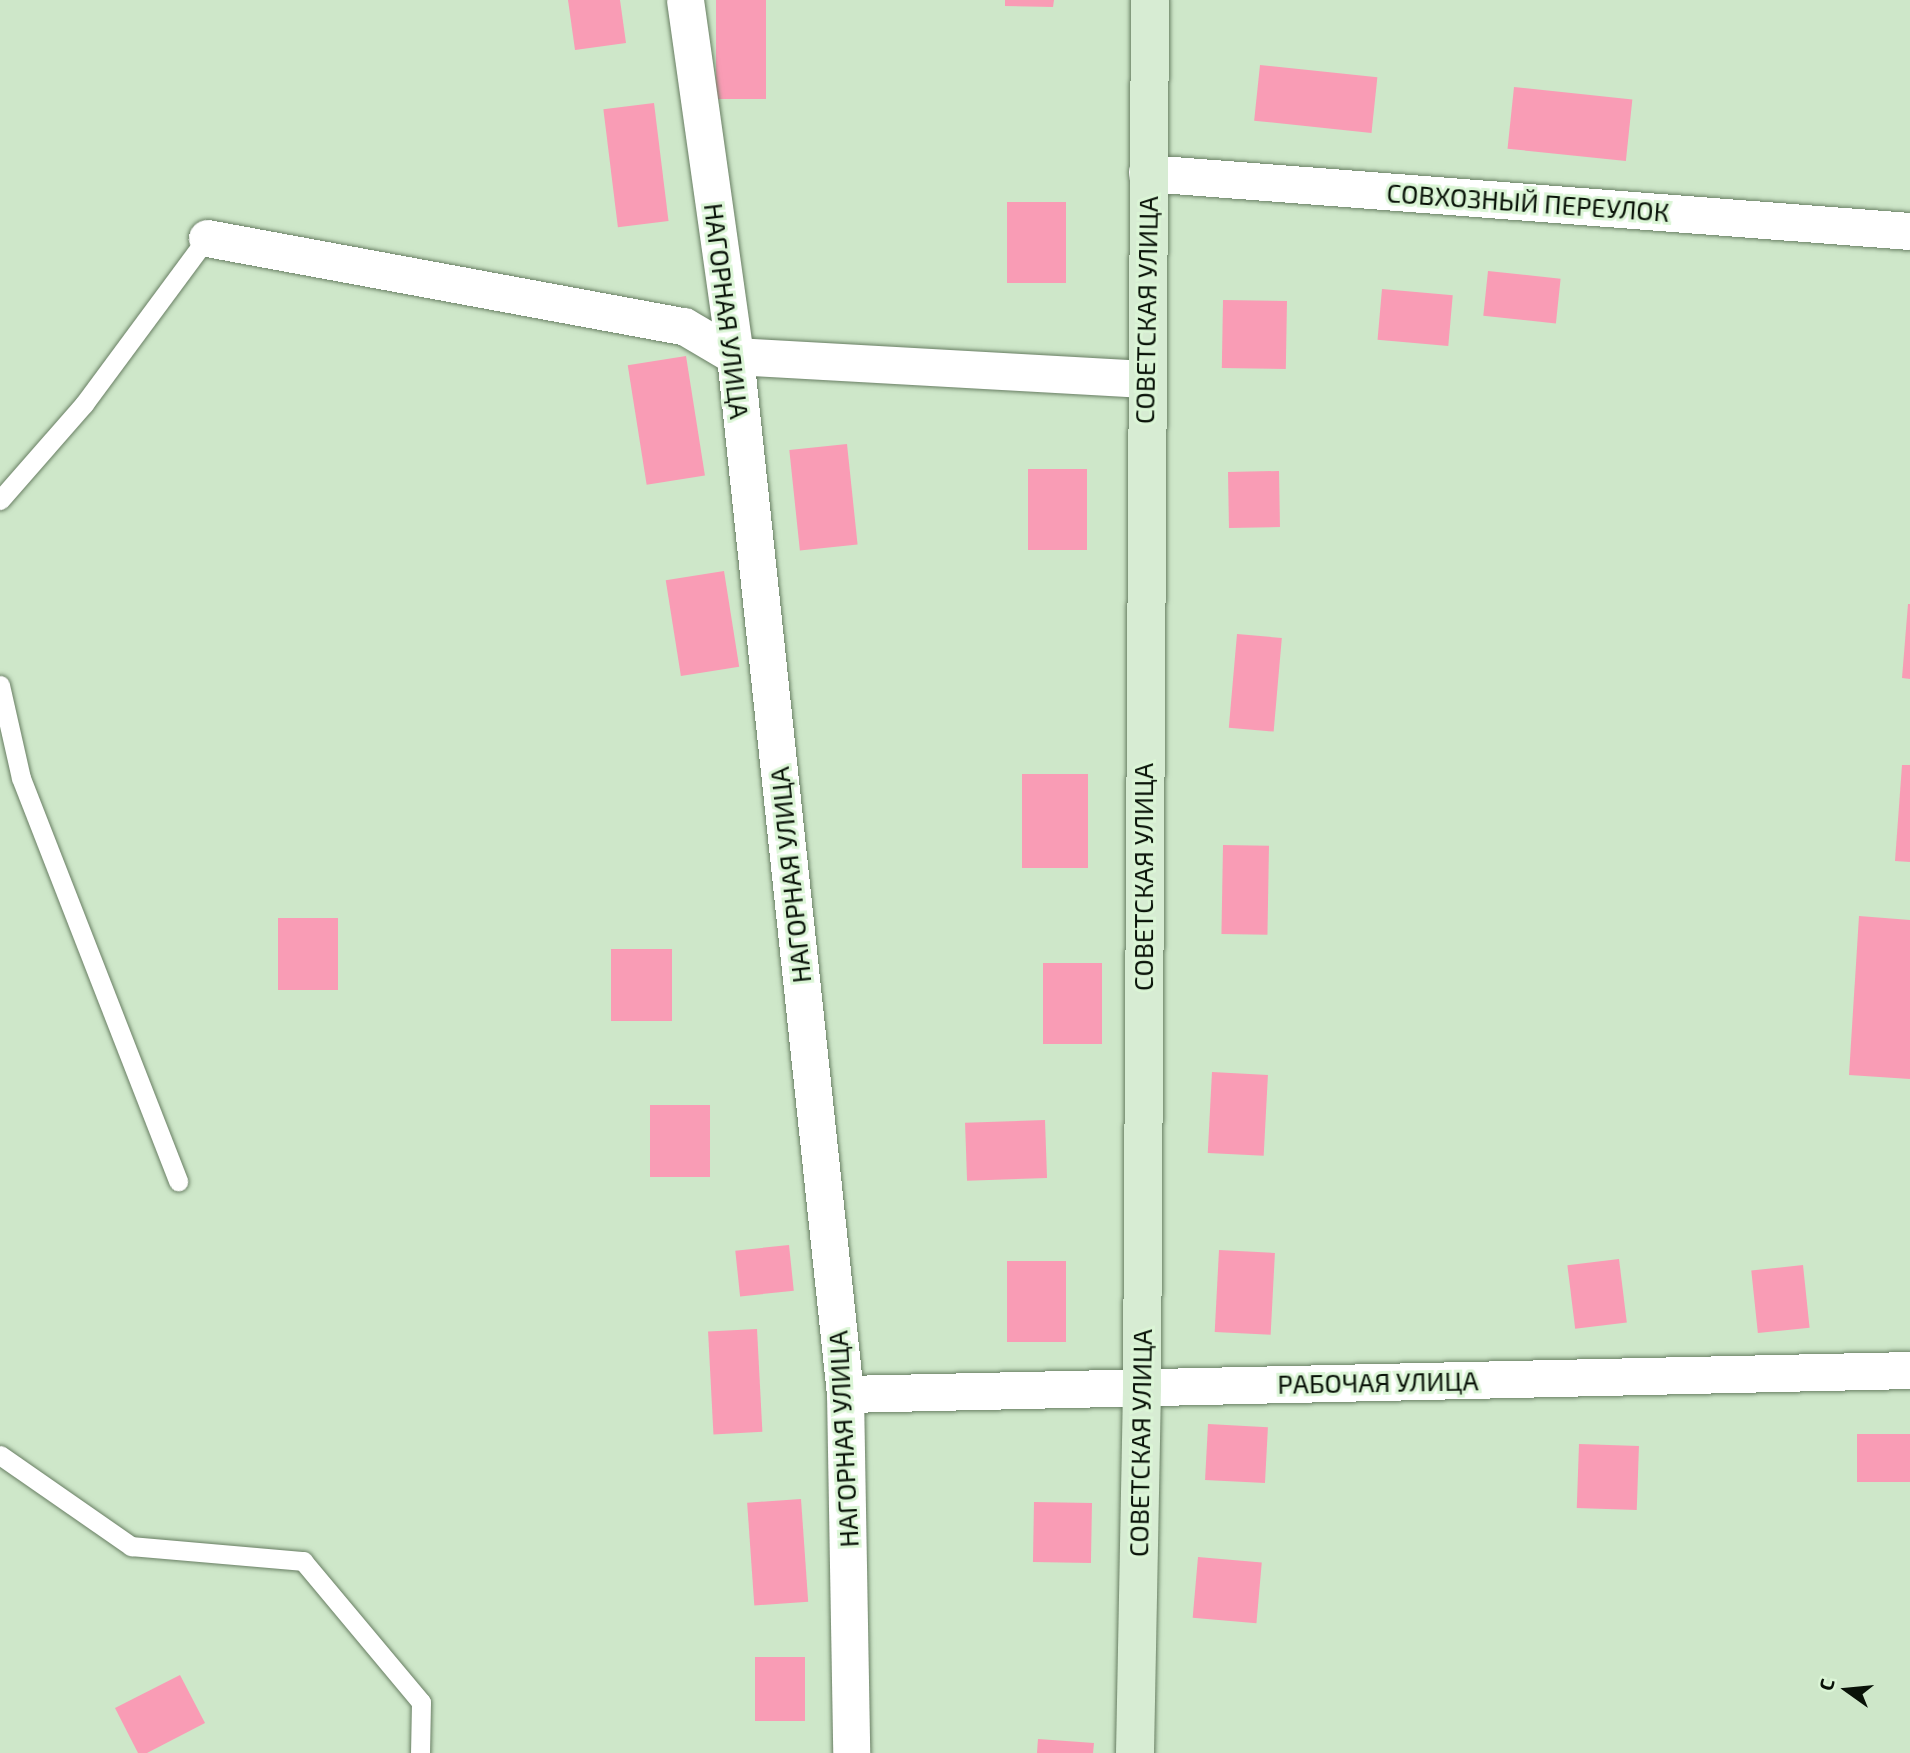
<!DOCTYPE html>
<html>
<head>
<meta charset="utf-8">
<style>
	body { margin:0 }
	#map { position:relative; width:1910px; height:1753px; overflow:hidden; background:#cee7c9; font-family:"Exo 2",sans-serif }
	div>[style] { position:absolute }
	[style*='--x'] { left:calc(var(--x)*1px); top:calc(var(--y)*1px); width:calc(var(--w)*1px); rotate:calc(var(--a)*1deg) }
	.building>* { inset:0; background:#f99cb5; transform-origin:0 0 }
	.roads { filter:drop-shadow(0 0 2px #687e63) drop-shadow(0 0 2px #687e63) }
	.lane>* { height:19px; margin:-9.5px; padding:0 9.5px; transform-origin:9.5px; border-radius:9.5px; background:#fff }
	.street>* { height:37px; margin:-18.5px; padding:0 18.5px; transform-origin:18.5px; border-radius:18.5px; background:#fff }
	.secondary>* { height:38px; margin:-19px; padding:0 19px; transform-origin:19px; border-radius:19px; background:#d7ecd3 }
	span { translate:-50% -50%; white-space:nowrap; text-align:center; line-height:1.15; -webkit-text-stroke:6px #dbf5d6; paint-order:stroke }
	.street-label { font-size:26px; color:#091208 }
	.north { position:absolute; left:1812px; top:1655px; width:70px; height:70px; -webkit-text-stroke:5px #dbf5d6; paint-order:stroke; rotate:285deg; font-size:19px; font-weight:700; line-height:28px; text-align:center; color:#091208 }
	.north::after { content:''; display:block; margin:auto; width:24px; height:32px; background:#091208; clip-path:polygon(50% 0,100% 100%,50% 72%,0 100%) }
</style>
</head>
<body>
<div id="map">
	<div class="building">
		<div style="clip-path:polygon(568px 0,620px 0,626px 43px,575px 50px)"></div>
		<div style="left:716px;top:0;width:50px;height:99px"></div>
		<div style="clip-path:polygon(1005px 0,1054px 0,1053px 7px,1005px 6px)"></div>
		<div style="left:1260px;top:65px;width:118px;height:56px;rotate:6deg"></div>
		<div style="left:1514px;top:87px;width:119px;height:62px;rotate:6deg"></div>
		<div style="left:654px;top:103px;width:119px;height:51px;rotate:83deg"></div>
		<div style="left:1007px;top:202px;width:59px;height:81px"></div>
		<div style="left:1488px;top:271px;width:73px;height:45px;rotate:6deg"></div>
		<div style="left:1382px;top:289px;width:71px;height:51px;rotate:5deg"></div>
		<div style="left:1223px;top:300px;width:64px;height:68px;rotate:1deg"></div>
		<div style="left:686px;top:356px;width:121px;height:59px;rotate:81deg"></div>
		<div style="left:847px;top:444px;width:101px;height:58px;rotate:84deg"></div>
		<div style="left:1087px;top:469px;width:81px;height:59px;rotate:90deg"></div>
		<div style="left:1279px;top:471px;width:56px;height:51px;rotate:89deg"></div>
		<div style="left:724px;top:571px;width:97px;height:59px;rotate:81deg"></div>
		<div style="clip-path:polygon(1908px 604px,1910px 604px,1910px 679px,1902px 678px)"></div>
		<div style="left:1237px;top:634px;width:45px;height:94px;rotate:5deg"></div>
		<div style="clip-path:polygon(1902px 765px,1910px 765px,1910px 862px,1895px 861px)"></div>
		<div style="left:1022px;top:774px;width:66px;height:94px"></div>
		<div style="left:1223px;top:845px;width:46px;height:89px;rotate:1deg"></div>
		<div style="clip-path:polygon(1859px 916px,1910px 920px,1910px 1079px,1849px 1075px)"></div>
		<div style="left:278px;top:918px;width:60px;height:72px"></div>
		<div style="left:611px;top:949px;width:61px;height:72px"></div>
		<div style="left:1043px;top:963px;width:59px;height:81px"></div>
		<div style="left:1212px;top:1072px;width:56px;height:81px;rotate:3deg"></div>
		<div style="left:650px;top:1105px;width:60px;height:72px"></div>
		<div style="left:1045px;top:1120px;width:58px;height:80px;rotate:88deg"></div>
		<div style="left:789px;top:1245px;width:46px;height:54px;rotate:84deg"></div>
		<div style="left:1219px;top:1250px;width:56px;height:82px;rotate:3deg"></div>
		<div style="left:1619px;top:1259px;width:64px;height:52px;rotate:83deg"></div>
		<div style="left:1007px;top:1261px;width:59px;height:81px"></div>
		<div style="left:1803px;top:1265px;width:63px;height:52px;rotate:84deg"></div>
		<div style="left:757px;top:1329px;width:103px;height:49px;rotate:87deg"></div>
		<div style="left:1208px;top:1424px;width:60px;height:56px;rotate:3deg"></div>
		<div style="left:1857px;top:1434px;width:53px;height:48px"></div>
		<div style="left:1579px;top:1444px;width:60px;height:64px;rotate:2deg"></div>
		<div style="left:801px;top:1499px;width:103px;height:54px;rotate:86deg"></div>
		<div style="left:1034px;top:1502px;width:58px;height:60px;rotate:1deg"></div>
		<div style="left:1198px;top:1557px;width:64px;height:61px;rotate:5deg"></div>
		<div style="left:755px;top:1657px;width:50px;height:64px"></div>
		<div style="clip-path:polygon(180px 1675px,205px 1723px,147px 1753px,138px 1753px,115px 1708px)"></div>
		<div style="clip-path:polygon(1038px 1739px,1094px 1743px,1093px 1753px,1037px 1753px)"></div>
	</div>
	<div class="roads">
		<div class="lane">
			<div style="--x:0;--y:500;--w:128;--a:-48.8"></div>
			<div style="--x:84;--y:404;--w:207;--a:-53.5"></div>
			<div style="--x:0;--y:685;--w:95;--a:77.3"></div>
			<div style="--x:21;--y:778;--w:433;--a:68.7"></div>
			<div style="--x:0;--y:1455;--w:160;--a:34.8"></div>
			<div style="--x:131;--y:1546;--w:173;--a:5"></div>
			<div style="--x:303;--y:1561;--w:184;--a:50.1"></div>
			<div style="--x:421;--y:1702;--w:51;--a:91.1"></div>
		</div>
		<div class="street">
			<div style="--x:685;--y:0;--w:359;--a:82"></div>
			<div style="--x:735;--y:356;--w:1044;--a:83.95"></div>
			<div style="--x:845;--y:1394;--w:359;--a:89"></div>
			<div style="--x:1147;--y:173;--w:765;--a:4.35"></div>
			<div style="--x:207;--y:238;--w:485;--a:10.5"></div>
			<div style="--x:684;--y:326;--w:59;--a:30.5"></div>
			<div style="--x:735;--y:356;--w:410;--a:3.2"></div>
			<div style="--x:845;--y:1394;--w:1065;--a:-1.29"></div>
		</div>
		<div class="secondary">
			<div style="--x:1135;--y:1753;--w:366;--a:-88.9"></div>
			<div style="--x:1142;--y:1387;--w:1387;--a:-89.67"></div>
		</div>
	</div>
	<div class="street-label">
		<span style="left:1528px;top:202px;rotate:4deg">СОВХОЗНЫЙ ПЕРЕУЛОК</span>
		<span style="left:1146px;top:310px;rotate:-89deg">СОВЕТСКАЯ УЛИЦА</span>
		<span style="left:727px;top:311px;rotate:83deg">НАГОРНАЯ УЛИЦА</span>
		<span style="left:790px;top:875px;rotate:-96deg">НАГОРНАЯ УЛИЦА</span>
		<span style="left:1143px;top:877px;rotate:-90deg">СОВЕТСКАЯ УЛИЦА</span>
		<span style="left:1378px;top:1382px;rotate:-1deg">РАБОЧАЯ УЛИЦА</span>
		<span style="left:843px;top:1439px;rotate:-93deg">НАГОРНАЯ УЛИЦА</span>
		<span style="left:1140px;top:1443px;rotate:-89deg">СОВЕТСКАЯ УЛИЦА</span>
	</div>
	<div class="north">С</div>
</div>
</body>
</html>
